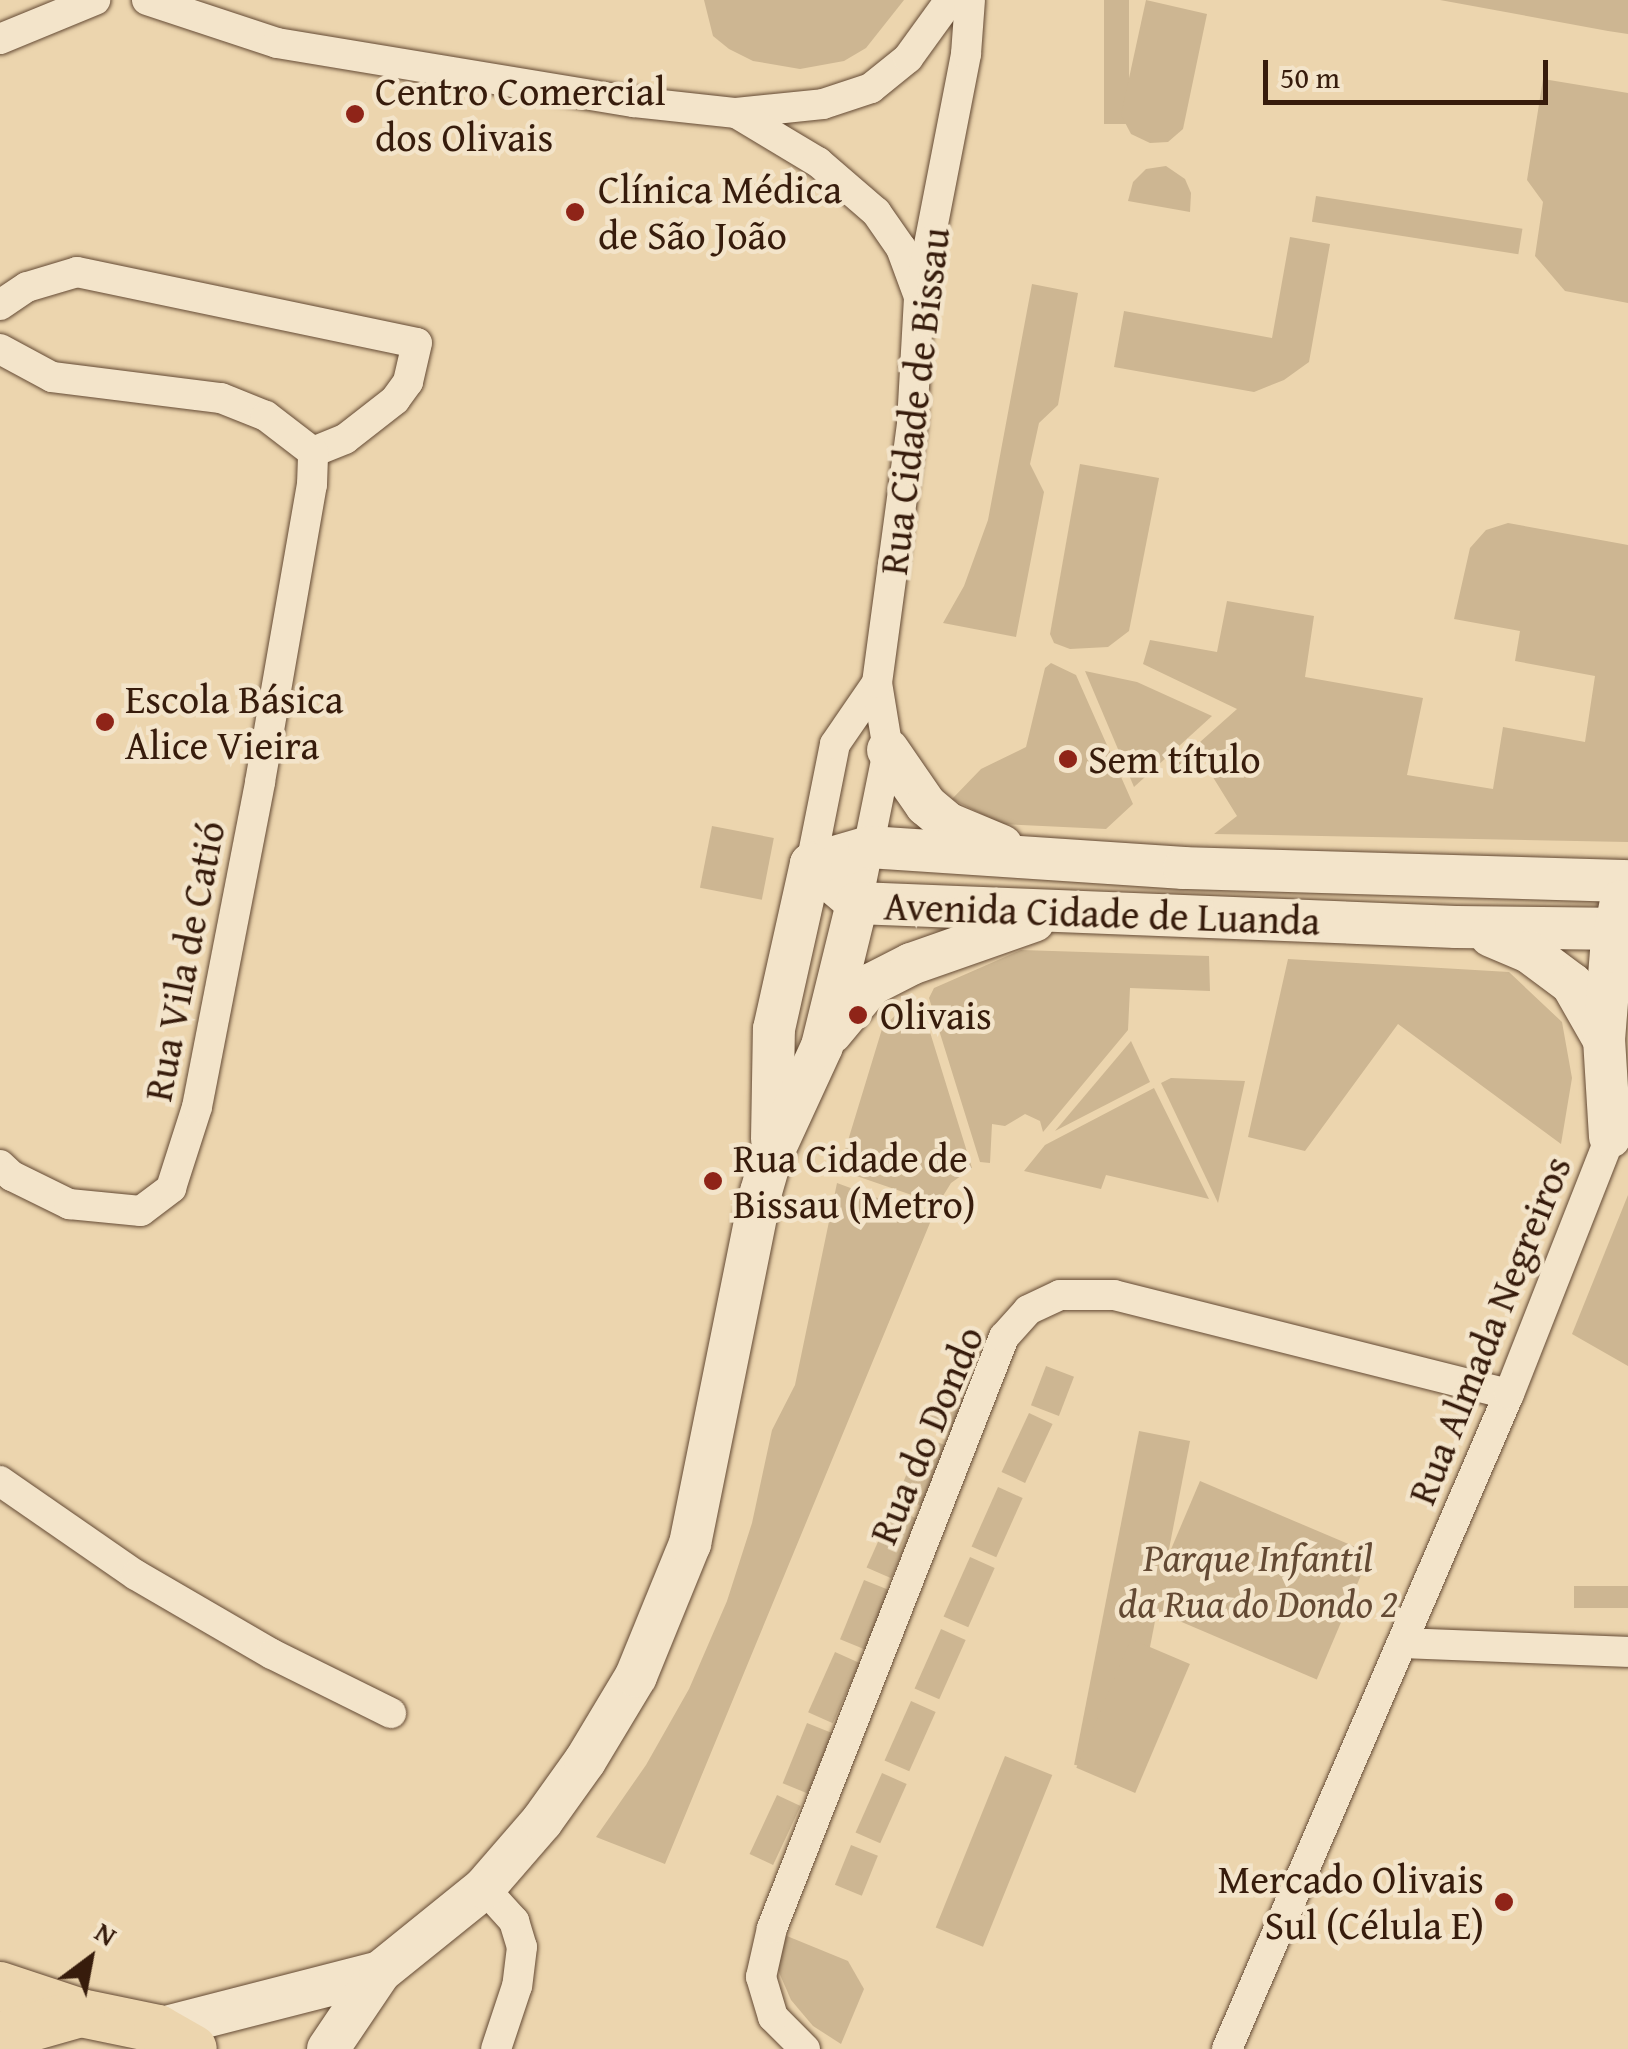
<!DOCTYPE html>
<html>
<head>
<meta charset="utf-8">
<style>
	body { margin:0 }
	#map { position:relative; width:1628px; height:2049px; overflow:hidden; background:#ecd5ae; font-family:"Gentium Book Plus",serif }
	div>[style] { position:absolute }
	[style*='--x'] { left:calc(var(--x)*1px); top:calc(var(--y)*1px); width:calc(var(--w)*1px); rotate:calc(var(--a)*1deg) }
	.green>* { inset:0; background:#cdb692; transform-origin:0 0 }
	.roads { filter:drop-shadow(0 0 2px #644a34) drop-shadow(0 0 2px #644a34) }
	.street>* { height:30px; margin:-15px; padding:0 15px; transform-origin:15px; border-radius:15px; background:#f3e4ca }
	.secondary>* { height:42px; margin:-21px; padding:0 21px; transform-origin:21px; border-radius:21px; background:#f3e4ca }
	.primary>* { height:48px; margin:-24px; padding:0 24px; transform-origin:24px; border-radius:24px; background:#ecd5ae }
	.dots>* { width:28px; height:28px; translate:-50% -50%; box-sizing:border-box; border:5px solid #f3e4ca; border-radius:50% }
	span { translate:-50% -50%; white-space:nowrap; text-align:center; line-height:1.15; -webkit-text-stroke:9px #f3e4ca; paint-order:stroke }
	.poi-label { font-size:40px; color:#371c0c }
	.left { translate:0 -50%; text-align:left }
	.right { translate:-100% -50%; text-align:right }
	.street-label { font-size:40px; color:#371c0c }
	.park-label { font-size:40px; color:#644a34; font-style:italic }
	.north { position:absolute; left:40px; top:1909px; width:100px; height:100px; -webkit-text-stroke:8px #f3e4ca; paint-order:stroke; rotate:32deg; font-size:28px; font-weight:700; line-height:40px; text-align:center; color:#371c0c }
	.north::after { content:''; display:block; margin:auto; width:35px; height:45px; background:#371c0c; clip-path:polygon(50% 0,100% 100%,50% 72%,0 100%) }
	.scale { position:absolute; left:1263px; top:60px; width:285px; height:45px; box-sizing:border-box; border:5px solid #371c0c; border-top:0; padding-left:12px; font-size:30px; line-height:35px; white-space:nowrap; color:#371c0c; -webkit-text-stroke:8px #f3e4ca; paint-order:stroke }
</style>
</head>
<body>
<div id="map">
	<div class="green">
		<div style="clip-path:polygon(704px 0,904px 0,866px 48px,844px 61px,800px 69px,753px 61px,729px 49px,713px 36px)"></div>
		<div style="left:1104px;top:0;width:25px;height:124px"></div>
		<div style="clip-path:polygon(1146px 0,1207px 14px,1183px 129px,1168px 142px,1150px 143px,1131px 134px,1121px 115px)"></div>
		<div style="clip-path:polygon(1440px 0,1628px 0,1628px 34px,1608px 31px)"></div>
		<div style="clip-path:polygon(1543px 79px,1628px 93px,1628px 303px,1565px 291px,1535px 256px,1543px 202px,1527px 180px)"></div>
		<div style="clip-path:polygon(1166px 166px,1185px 179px,1191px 193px,1190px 212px,1128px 201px,1133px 182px,1146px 169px)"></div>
		<div style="left:1316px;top:196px;width:209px;height:26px;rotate:9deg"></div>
		<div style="clip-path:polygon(1290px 237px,1330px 244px,1309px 362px,1284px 380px,1254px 392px,1114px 367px,1124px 311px,1272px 338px)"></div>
		<div style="clip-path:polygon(1032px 284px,1078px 293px,1058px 405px,1039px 423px,1030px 464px,1044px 492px,1016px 637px,943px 623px,964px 586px,988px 520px)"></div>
		<div style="clip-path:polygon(1080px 464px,1159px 478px,1129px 631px,1108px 647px,1070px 649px,1054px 643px,1050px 634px)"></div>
		<div style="clip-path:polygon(1508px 523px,1628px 545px,1628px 842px,1214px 834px,1237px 816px,1211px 774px,1217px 769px,1205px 751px,1176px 772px,1172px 767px,1237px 709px,1143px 664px,1150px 640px,1217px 652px,1227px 601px,1314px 616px,1305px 677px,1423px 698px,1407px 775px,1493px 789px,1503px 727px,1585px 742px,1595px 676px,1515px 661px,1520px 631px,1454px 619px,1470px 548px,1486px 530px)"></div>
		<div style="clip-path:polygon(1051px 663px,1076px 675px,1133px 804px,1106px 829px,1001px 824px,952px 799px,981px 769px,1026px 747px,1045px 668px)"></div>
		<div style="clip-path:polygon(1085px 671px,1137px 682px,1212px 716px,1134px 787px)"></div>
		<div style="left:712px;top:826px;width:63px;height:63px;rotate:11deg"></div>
		<div style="clip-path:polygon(1021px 950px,1209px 956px,1210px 991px,1130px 988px,1128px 1030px,1043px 1132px,1040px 1121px,1025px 1114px,1005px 1126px,992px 1124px,990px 1163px,980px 1162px,929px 998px,934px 988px)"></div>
		<div style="clip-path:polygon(1288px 959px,1509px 972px,1562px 1022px,1572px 1078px,1561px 1144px,1398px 1024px,1305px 1151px,1248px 1137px)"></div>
		<div style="clip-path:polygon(911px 999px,921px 1003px,972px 1168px,951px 1183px,938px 1204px,839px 1170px,882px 1029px)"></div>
		<div style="clip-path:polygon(1131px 1041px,1150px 1082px,1055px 1131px)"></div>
		<div style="clip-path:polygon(1171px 1078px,1245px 1081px,1218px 1203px,1161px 1083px)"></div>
		<div style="clip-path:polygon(1154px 1088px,1209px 1199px,1106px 1175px,1101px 1189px,1024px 1171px,1045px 1145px)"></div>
		<div style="clip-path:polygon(837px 1183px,932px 1218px,665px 1864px,596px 1837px,646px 1765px,689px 1689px,727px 1601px,752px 1523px,772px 1430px,795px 1385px)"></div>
		<div style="clip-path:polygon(1628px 1195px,1628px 1366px,1572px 1334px)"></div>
		<div style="left:951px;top:1364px;width:27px;height:65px;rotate:22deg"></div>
		<div style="left:1046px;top:1366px;width:30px;height:42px;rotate:21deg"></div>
		<div style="left:1029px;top:1413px;width:26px;height:65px;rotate:25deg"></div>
		<div style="left:1139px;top:1431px;width:52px;height:340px;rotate:11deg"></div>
		<div style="left:922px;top:1436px;width:27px;height:65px;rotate:22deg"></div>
		<div style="left:1200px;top:1481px;width:185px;height:137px;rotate:23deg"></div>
		<div style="left:998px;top:1487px;width:27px;height:65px;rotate:24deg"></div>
		<div style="left:893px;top:1508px;width:27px;height:65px;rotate:24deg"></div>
		<div style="left:970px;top:1557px;width:27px;height:65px;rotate:24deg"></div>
		<div style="left:864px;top:1580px;width:27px;height:64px;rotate:22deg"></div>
		<div style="left:1628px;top:1586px;width:22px;height:54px;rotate:90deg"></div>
		<div style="left:941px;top:1629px;width:27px;height:65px;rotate:24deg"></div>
		<div style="left:1131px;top:1639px;width:64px;height:140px;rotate:23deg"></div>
		<div style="left:835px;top:1652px;width:27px;height:66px;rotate:24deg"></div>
		<div style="left:911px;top:1701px;width:27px;height:65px;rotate:24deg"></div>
		<div style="left:807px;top:1723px;width:27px;height:65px;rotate:22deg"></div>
		<div style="left:1005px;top:1756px;width:51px;height:185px;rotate:22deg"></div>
		<div style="left:882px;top:1773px;width:27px;height:65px;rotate:24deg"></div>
		<div style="left:777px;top:1795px;width:26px;height:65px;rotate:25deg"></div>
		<div style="left:851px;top:1845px;width:29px;height:43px;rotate:22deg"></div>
		<div style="clip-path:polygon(782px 1934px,848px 1961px,864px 1989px,841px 2044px,813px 2026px,791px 2000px,778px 1970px)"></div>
	</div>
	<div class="roads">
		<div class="street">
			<div style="--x:147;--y:0;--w:137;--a:18.3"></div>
			<div style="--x:277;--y:43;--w:362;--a:9.4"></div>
			<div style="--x:634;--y:102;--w:103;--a:6.2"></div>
			<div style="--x:736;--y:113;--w:87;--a:-5.9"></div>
			<div style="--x:823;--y:104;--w:51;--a:-18.4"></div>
			<div style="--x:871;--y:88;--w:48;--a:-39"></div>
			<div style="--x:908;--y:58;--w:72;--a:-54.1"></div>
			<div style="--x:0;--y:39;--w:103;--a:-22.3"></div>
			<div style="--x:736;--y:113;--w:96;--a:30.9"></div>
			<div style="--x:818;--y:162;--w:77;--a:40.8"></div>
			<div style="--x:876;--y:212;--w:44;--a:55.2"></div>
			<div style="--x:901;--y:248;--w:49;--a:69.7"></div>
			<div style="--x:0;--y:305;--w:32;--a:-34"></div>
			<div style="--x:27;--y:287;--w:52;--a:-16.7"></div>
			<div style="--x:77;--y:272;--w:347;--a:11.8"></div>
			<div style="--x:417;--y:343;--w:40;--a:103"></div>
			<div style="--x:408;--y:382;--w:22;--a:126"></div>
			<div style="--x:395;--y:400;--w:63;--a:142"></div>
			<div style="--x:345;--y:439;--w:35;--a:158"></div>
			<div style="--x:0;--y:349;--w:59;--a:28.3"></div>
			<div style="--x:52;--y:377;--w:170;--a:7.1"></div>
			<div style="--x:221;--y:398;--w:48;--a:21.8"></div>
			<div style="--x:266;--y:416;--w:59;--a:37.5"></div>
			<div style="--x:811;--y:864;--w:122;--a:-78.7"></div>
			<div style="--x:835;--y:744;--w:74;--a:-55.5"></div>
			<div style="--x:857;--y:903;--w:156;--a:-78.5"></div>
			<div style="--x:888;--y:750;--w:68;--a:-99.3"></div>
			<div style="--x:877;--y:683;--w:262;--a:-82.3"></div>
			<div style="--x:912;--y:423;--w:127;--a:-86.8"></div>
			<div style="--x:919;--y:296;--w:247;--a:-79"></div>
			<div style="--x:966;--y:54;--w:54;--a:-85.8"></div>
			<div style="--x:0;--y:1165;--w:16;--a:43"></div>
			<div style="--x:12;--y:1176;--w:64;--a:26.2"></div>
			<div style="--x:69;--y:1204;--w:72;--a:5.6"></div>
			<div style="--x:141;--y:1211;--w:38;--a:-37"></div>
			<div style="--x:171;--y:1188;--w:85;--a:-72.2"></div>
			<div style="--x:197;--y:1107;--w:331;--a:-79"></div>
			<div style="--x:260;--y:782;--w:302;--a:-80.1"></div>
			<div style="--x:312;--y:485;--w:33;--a:-88"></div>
			<div style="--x:0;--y:1481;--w:165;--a:34.7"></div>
			<div style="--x:136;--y:1575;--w:157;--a:30.2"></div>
			<div style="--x:272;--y:1654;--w:133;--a:26.4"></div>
			<div style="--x:1404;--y:1643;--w:224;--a:2.3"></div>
			<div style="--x:484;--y:1888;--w:45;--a:47.7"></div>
			<div style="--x:514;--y:1921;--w:27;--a:73"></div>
			<div style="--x:522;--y:1947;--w:39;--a:97"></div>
			<div style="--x:517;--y:1986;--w:66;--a:108.4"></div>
			<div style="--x:805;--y:2049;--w:45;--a:-135"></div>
			<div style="--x:773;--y:2017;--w:42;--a:-106.7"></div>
			<div style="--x:761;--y:1977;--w:50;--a:-77.3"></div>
			<div style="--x:772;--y:1928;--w:635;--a:-68.57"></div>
			<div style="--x:1004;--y:1337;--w:36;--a:-48"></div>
			<div style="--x:1028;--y:1310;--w:35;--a:-25"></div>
			<div style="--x:1060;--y:1295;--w:54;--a:0"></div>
			<div style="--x:1114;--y:1295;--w:407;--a:14.1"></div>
			<div style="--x:1227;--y:2049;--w:713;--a:-66.71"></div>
			<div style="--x:1509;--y:1394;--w:276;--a:-68.5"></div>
		</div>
		<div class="secondary">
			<div style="--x:888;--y:750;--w:67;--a:55.4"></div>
			<div style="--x:926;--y:805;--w:30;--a:40"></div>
			<div style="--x:949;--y:824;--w:57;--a:22.5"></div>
			<div style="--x:811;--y:864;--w:60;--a:40.3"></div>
			<div style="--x:857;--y:903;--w:599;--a:2.29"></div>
			<div style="--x:1456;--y:927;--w:172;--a:0.7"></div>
			<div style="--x:811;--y:864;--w:60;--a:-16.3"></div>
			<div style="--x:869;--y:847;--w:316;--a:3.8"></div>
			<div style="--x:1184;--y:868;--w:444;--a:1.7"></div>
			<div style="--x:1491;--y:936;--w:41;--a:22.8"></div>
			<div style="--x:1529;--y:952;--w:54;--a:36.7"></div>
			<div style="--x:1572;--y:984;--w:64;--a:60.3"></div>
			<div style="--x:831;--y:1033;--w:64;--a:-50.1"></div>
			<div style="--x:872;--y:984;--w:44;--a:-27.1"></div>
			<div style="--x:911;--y:964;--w:130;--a:-19.3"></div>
			<div style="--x:1610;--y:1137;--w:97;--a:-93.5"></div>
			<div style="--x:1604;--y:1040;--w:88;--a:-85.5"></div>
			<div style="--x:1611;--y:952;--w:52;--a:-78.9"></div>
			<div style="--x:772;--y:1139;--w:110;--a:-89"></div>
			<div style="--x:774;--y:1029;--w:169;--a:-77.4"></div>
			<div style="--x:158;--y:2029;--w:229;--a:-14.4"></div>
			<div style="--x:328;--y:2049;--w:93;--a:-56"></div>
			<div style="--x:380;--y:1972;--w:134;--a:-38.9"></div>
			<div style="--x:484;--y:1888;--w:89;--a:-49.1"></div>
			<div style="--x:542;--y:1821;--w:74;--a:-54.4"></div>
			<div style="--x:585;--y:1761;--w:99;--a:-59"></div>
			<div style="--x:636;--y:1676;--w:143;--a:-67.8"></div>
			<div style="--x:690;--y:1544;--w:359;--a:-78.6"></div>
			<div style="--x:761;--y:1192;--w:36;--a:-74"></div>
			<div style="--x:771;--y:1157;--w:122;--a:-65.3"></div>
			<div style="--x:822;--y:1046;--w:147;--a:-76.2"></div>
		</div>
		<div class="primary">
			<div style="--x:0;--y:1986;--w:85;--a:18.4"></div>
			<div style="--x:81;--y:2013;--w:79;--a:11.7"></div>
			<div style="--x:158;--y:2029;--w:40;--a:29.7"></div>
			<div style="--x:0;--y:2036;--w:84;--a:-15.9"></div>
		</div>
	</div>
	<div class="dots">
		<div style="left:355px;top:114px;background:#8f2418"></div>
		<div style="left:575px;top:212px;background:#8f2418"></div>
		<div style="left:105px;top:722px;background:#8f2418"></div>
		<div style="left:1068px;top:759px;background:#8f2418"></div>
		<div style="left:858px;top:1015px;background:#8f2418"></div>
		<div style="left:713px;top:1181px;background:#8f2418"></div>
		<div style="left:1504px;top:1902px;background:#8f2418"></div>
	</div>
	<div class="poi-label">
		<span class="left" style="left:375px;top:114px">Centro Comercial<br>dos Olivais</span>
		<span class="left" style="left:598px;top:212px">Clínica Médica<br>de São João</span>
		<span class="left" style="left:125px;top:722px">Escola Básica<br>Alice Vieira</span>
		<span class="left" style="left:1088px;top:759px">Sem título</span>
		<span class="left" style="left:880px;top:1015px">Olivais</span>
		<span class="left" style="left:733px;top:1181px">Rua Cidade de<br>Bissau (Metro)</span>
		<span class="right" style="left:1484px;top:1902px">Mercado Olivais<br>Sul (Célula E)</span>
	</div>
	<div class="street-label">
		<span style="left:914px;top:401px;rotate:-83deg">Rua Cidade de Bissau</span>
		<span style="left:1102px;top:913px;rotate:2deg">Avenida Cidade de Luanda</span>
		<span style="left:184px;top:961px;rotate:-79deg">Rua Vila de Catió</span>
		<span style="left:1489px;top:1330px;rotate:-68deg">Rua Almada Negreiros</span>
		<span style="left:926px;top:1435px;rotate:-67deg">Rua do Dondo</span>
	</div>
	<div class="park-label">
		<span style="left:1258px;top:1580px">Parque Infantil<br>da Rua do Dondo 2</span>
	</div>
	<div class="north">N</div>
	<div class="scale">50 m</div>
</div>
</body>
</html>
